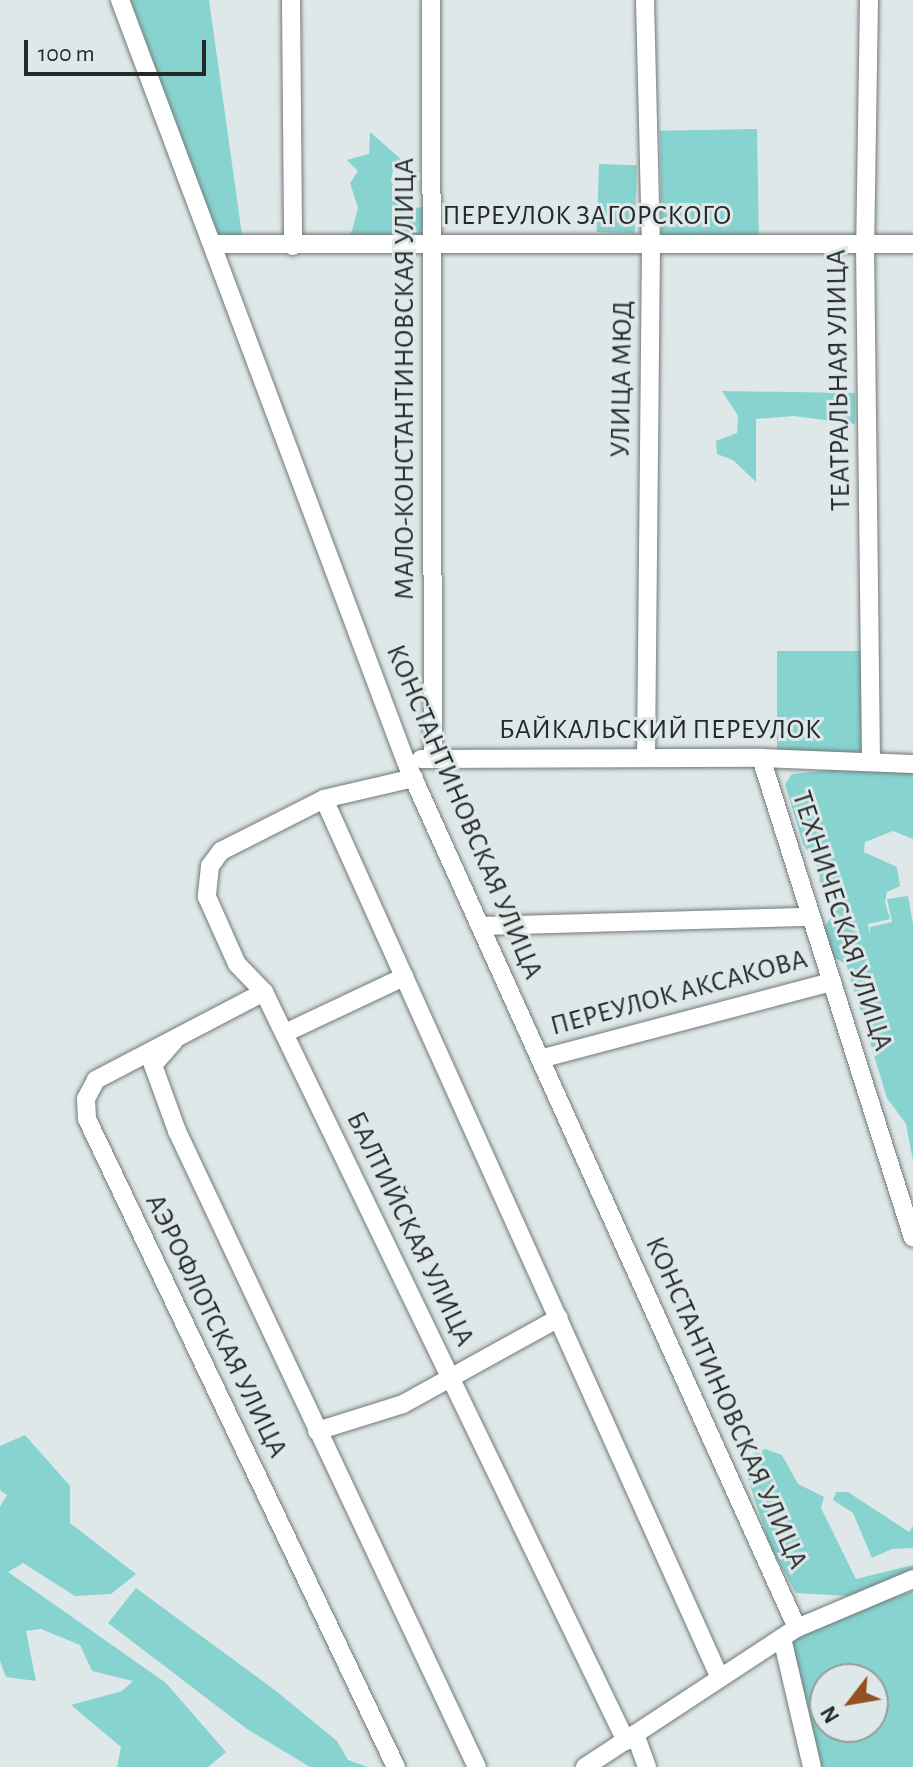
<!DOCTYPE html>
<html>
<head>
<meta charset="utf-8">
<style>
	body { margin:0 }
	#map { position:relative; width:913px; height:1767px; overflow:hidden; background:#dfe8e8; font-family:"Alegreya Sans",sans-serif }
	div>[style] { position:absolute }
	[style*='--x'] { left:calc(var(--x)*1px); top:calc(var(--y)*1px); width:calc(var(--w)*1px); rotate:calc(var(--a)*1deg) }
	.green>* { inset:0; background:#87d3d0; transform-origin:0 0 }
	.roads { filter:drop-shadow(0 0 2px #717978) drop-shadow(0 0 2px #717978) }
	.minor>* { height:18px; margin:-9px; padding:0 9px; transform-origin:9px; border-radius:9px; background:#fff }
	span { translate:-50% -50%; white-space:nowrap; text-align:center; line-height:1.15; -webkit-text-stroke:6px #dfe8e8; paint-order:stroke }
	.street-label { font-size:28px; color:#262929 }
	.north { position:absolute; left:809px; top:1663px; width:80px; height:80px; box-sizing:border-box; background:#dfe8e8; border:2px solid #959c9c; border-radius:50%; rotate:239deg; font-size:22px; font-weight:700; line-height:32px; text-align:center; color:#262929 }
	.north::after { content:''; display:block; margin:auto; width:28px; height:36px; background:#945023; clip-path:polygon(50% 0,100% 100%,50% 72%,0 100%) }
	.scale { position:absolute; left:24px; top:40px; width:182px; height:36px; box-sizing:border-box; border:4px solid #262929; border-top:0; padding-left:10px; font-size:24px; line-height:28px; white-space:nowrap; color:#262929; -webkit-text-stroke:6px #dfe8e8; paint-order:stroke }
</style>
</head>
<body>
<div id="map">
	<div class="green">
		<div style="clip-path:polygon(131px 0,209px 0,242px 235px,216px 237px)"></div>
		<div style="left:757px;top:129px;width:110px;height:97px;rotate:89deg"></div>
		<div style="clip-path:polygon(370px 132px,402px 160px,394px 165px,391px 181px,400px 198px,411px 208px,425px 207px,421px 240px,344px 239px,352px 231px,358px 208px,350px 183px,358px 171px,347px 160px,369px 154px)"></div>
		<div style="left:599px;top:164px;width:38px;height:68px;rotate:2deg"></div>
		<div style="clip-path:polygon(722px 391px,855px 393px,855px 424px,794px 416px,756px 419px,756px 482px,733px 460px,717px 454px,716px 441px,737px 433px,738px 416px)"></div>
		<div style="left:777px;top:651px;width:88px;height:105px"></div>
		<div style="clip-path:polygon(831px 770px,913px 773px,913px 839px,893px 831px,865px 842px,864px 852px,897px 867px,900px 886px,887px 892px,885px 902px,890px 919px,868px 924px,870px 935px,870px 927px,892px 922px,887px 899px,908px 896px,913px 924px,913px 1161px,906px 1124px,887px 1098px,846px 964px,833px 957px,823px 928px,841px 905px,820px 886px,819px 869px,803px 844px,785px 784px,792px 774px)"></div>
		<div style="clip-path:polygon(25px 1435px,70px 1486px,70px 1523px,136px 1574px,111px 1594px,75px 1596px,23px 1563px,8px 1572px,166px 1683px,226px 1752px,208px 1767px,117px 1767px,121px 1747px,71px 1705px,122px 1691px,133px 1681px,92px 1671px,80px 1645px,41px 1629px,26px 1631px,36px 1681px,6px 1677px,0 1661px,0 1507px,7px 1495px,0 1490px,0 1446px)"></div>
		<div style="clip-path:polygon(765px 1449px,782px 1455px,798px 1484px,824px 1497px,821px 1508px,856px 1579px,913px 1565px,913px 1576px,849px 1596px,796px 1593px,770px 1546px,748px 1479px,756px 1465px,750px 1456px)"></div>
		<div style="clip-path:polygon(836px 1492px,848px 1492px,909px 1532px,913px 1526px,913px 1548px,892px 1549px,872px 1558px,853px 1513px,833px 1500px)"></div>
		<div style="clip-path:polygon(136px 1588px,276px 1691px,337px 1741px,348px 1760px,368px 1767px,310px 1767px,247px 1729px,108px 1623px)"></div>
		<div style="clip-path:polygon(evenodd,913px 1591px,913px 1767px,818px 1767px,789px 1642px,851px 1611px,913px 1591px,825px 1679px,873px 1679px,873px 1727px,825px 1727px,825px 1679px)"></div>
	</div>
	<div class="roads">
		<div class="minor">
			<div style="--x:120;--y:0;--w:814;--a:69.43"></div>
			<div style="--x:406;--y:762;--w:950;--a:65.7"></div>
			<div style="--x:291;--y:0;--w:246;--a:89.5"></div>
			<div style="--x:431;--y:0;--w:757;--a:89.85"></div>
			<div style="--x:645;--y:0;--w:246;--a:88.6"></div>
			<div style="--x:651;--y:246;--w:512;--a:90.56"></div>
			<div style="--x:869;--y:0;--w:245;--a:90.9"></div>
			<div style="--x:865;--y:245;--w:514;--a:89.33"></div>
			<div style="--x:213;--y:244;--w:700;--a:0"></div>
			<div style="--x:761;--y:758;--w:503;--a:72.43"></div>
			<div style="--x:421;--y:759;--w:340;--a:-0.2"></div>
			<div style="--x:761;--y:758;--w:152;--a:2.3"></div>
			<div style="--x:414;--y:778;--w:92;--a:166.9"></div>
			<div style="--x:324;--y:799;--w:115;--a:153.2"></div>
			<div style="--x:221;--y:851;--w:19;--a:126"></div>
			<div style="--x:210;--y:866;--w:31;--a:96"></div>
			<div style="--x:207;--y:897;--w:73;--a:65.9"></div>
			<div style="--x:237;--y:964;--w:39;--a:46"></div>
			<div style="--x:264;--y:992;--w:832;--a:64.21"></div>
			<div style="--x:324;--y:799;--w:964;--a:65.75"></div>
			<div style="--x:480;--y:926;--w:331;--a:-1.6"></div>
			<div style="--x:264;--y:992;--w:190;--a:152.4"></div>
			<div style="--x:96;--y:1080;--w:21;--a:118"></div>
			<div style="--x:86;--y:1099;--w:20;--a:87"></div>
			<div style="--x:87;--y:1119;--w:718;--a:64.51"></div>
			<div style="--x:285;--y:1033;--w:132;--a:-25.2"></div>
			<div style="--x:174;--y:1041;--w:32;--a:131"></div>
			<div style="--x:153;--y:1065;--w:70;--a:70"></div>
			<div style="--x:177;--y:1131;--w:703;--a:64.75"></div>
			<div style="--x:540;--y:1059;--w:302;--a:-14.8"></div>
			<div style="--x:317;--y:1431;--w:90;--a:-17.4"></div>
			<div style="--x:403;--y:1404;--w:178;--a:-28.9"></div>
			<div style="--x:782;--y:1638;--w:132;--a:76.9"></div>
			<div style="--x:635;--y:1734;--w:35;--a:70"></div>
			<div style="--x:585;--y:1767;--w:254;--a:-33.3"></div>
			<div style="--x:797;--y:1628;--w:126;--a:-22.9"></div>
		</div>
	</div>
	<div class="street-label">
		<span style="left:587px;top:216px">ПЕРЕУЛОК ЗАГОРСКОГО</span>
		<span style="left:405px;top:379px;rotate:-90deg">МАЛО-КОНСТАНТИНОВСКАЯ УЛИЦА</span>
		<span style="left:622px;top:379px;rotate:-89deg">УЛИЦА МЮД</span>
		<span style="left:839px;top:380px;rotate:-91deg">ТЕАТРАЛЬНАЯ УЛИЦА</span>
		<span style="left:660px;top:730px">БАЙКАЛЬСКИЙ ПЕРЕУЛОК</span>
		<span style="left:464px;top:812px;rotate:67deg">КОНСТАНТИНОВСКАЯ УЛИЦА</span>
		<span style="left:842px;top:921px;rotate:72deg">ТЕХНИЧЕСКАЯ УЛИЦА</span>
		<span style="left:679px;top:993px;rotate:-15deg">ПЕРЕУЛОК АКСАКОВА</span>
		<span style="left:410px;top:1229px;rotate:64deg">БАЛТИЙСКАЯ УЛИЦА</span>
		<span style="left:216px;top:1326px;rotate:64deg">АЭРОФЛОТСКАЯ УЛИЦА</span>
		<span style="left:726px;top:1403px;rotate:66deg">КОНСТАНТИНОВСКАЯ УЛИЦА</span>
	</div>
	<div class="north">N</div>
	<div class="scale">100 m</div>
</div>
</body>
</html>
